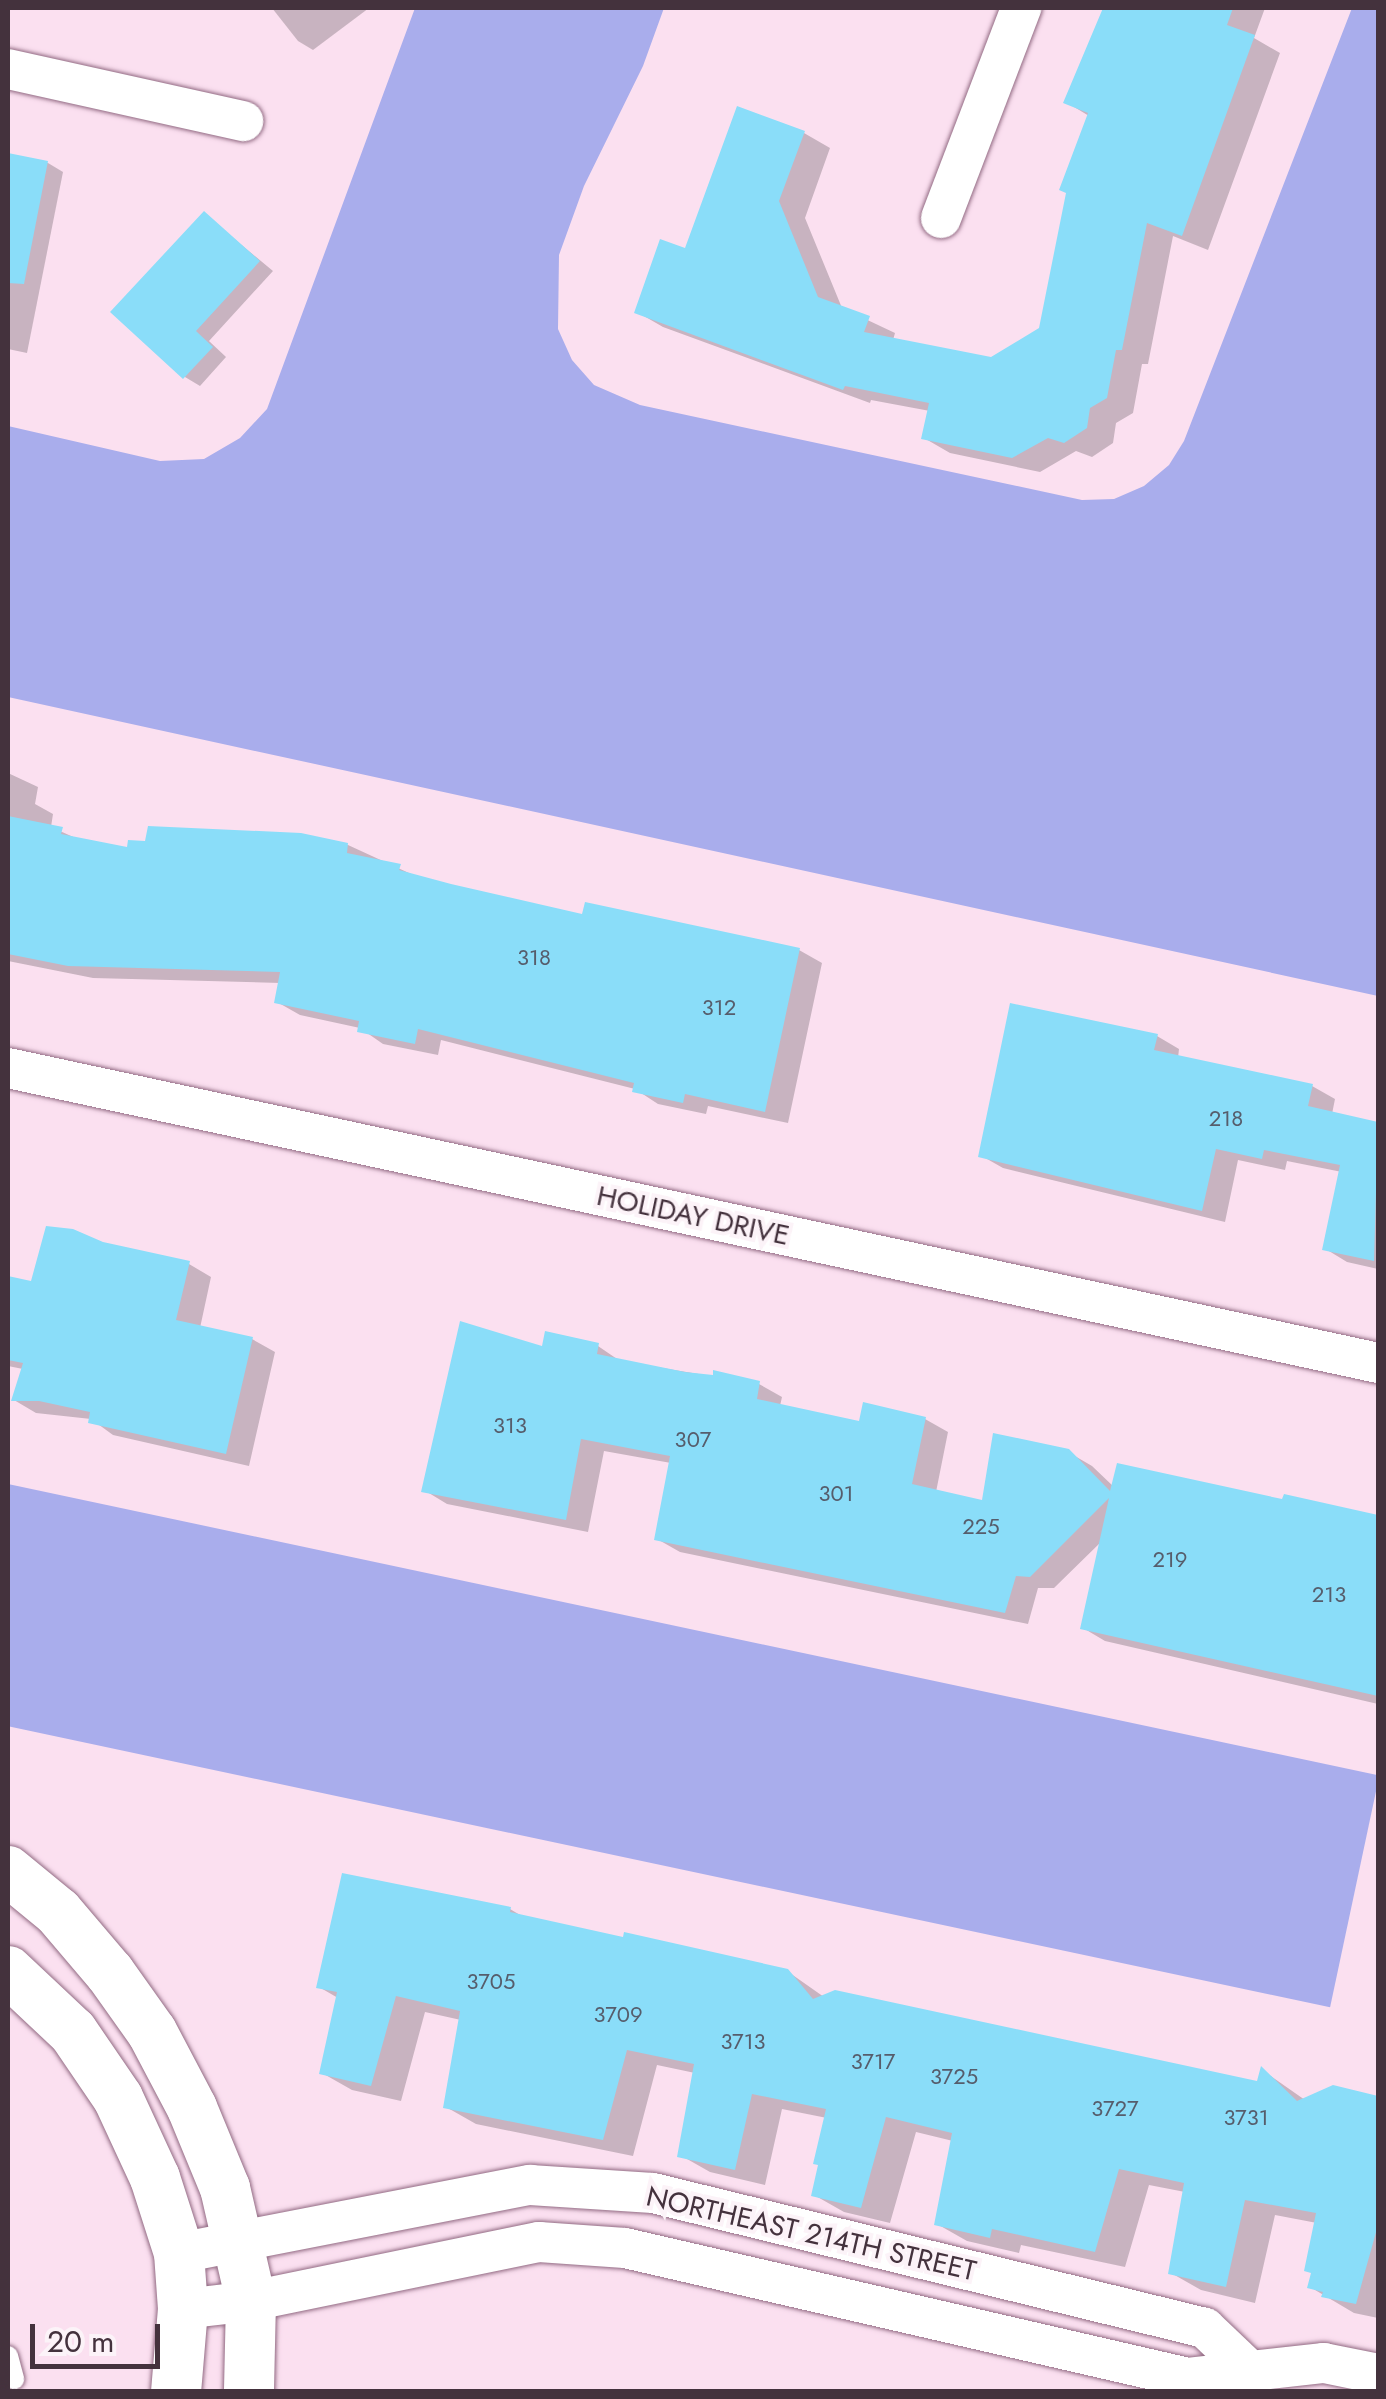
<!DOCTYPE html>
<html>
<head>
<meta charset="utf-8">
<style>
	body { margin:0 }
	#map { position:relative; width:1386px; height:2399px; overflow:hidden; background:#fbe0f0; font-family:Jost,sans-serif }
	div>[style] { position:absolute }
	[style*='--x'] { left:calc(var(--x)*1px); top:calc(var(--y)*1px); width:calc(var(--w)*1px); rotate:calc(var(--a)*1deg) }
	.water>* { inset:0; background:#a9adec; transform-origin:0 0 }
	.shadow>* { inset:0; background:#0003 }
	.building>* { inset:0; background:#8addf9 }
	.roads { filter:drop-shadow(0 0 2px #926a83) drop-shadow(0 0 2px #926a83) }
	.service>* { height:20px; margin:-10px; padding:0 10px; transform-origin:10px; border-radius:10px; background:#fff }
	.minor>* { height:40px; margin:-20px; padding:0 20px; transform-origin:20px; border-radius:20px; background:#fff }
	.tertiary>* { height:50px; margin:-25px; padding:0 25px; transform-origin:25px; border-radius:25px; background:#fff }
	span { translate:-50% -50%; white-space:nowrap; text-align:center; line-height:1.15; -webkit-text-stroke:8px #fcf3f8; paint-order:stroke }
	.number-label { font-size:22px; color:#565d6c }
	.number-label span { -webkit-text-stroke-width:0 }
	.street-label { font-size:28px; color:#44323d }
	.frame { position:absolute; inset:0; border:10px solid #44323d; pointer-events:none }
	.scale { position:absolute; left:30px; top:2324px; width:130px; height:45px; box-sizing:border-box; border:5px solid #44323d; border-top:0; padding-left:12px; font-size:30px; line-height:35px; white-space:nowrap; color:#44323d; -webkit-text-stroke:8px #fcf3f8; paint-order:stroke }
</style>
</head>
<body>
<div id="map">
	<div class="water">
		<div style="clip-path:polygon(415px 8px,664px 8px,643px 66px,584px 186px,559px 255px,558px 329px,572px 360px,594px 385px,640px 405px,1082px 500px,1114px 499px,1144px 486px,1169px 465px,1184px 441px,1352px 8px,1378px 8px,1378px 996px,8px 697px,8px 426px,160px 461px,204px 459px,240px 438px,267px 409px)"></div>
		<div style="left:8px;top:1484px;width:1402px;height:237px;rotate:12deg"></div>
	</div>
	<div class="shadow">
		<div style="clip-path:polygon(272px 8px,369px 8px,313px 50px,298px 41px)"></div>
		<div style="clip-path:polygon(1105px 8px,1265px 8px,1254px 38px,1280px 53px,1208px 250px,1173px 236px,1148px 364px,1142px 364px,1133px 413px,1116px 423px,1113px 443px,1092px 457px,1076px 451px,1040px 472px,950px 453px,924px 438px,930px 411px,871px 400px,870px 403px,663px 327px,637px 312px,687px 251px,804px 133px,830px 148px,805px 218px,842px 308px,895px 333px,893px 340px,992px 360px,1041px 330px,1089px 116px,1066px 102px)"></div>
		<div style="clip-path:polygon(8px 155px,48px 163px,63px 172px,27px 353px,8px 349px)"></div>
		<div style="clip-path:polygon(204px 214px,273px 271px,209px 341px,226px 357px,200px 386px,185px 377px)"></div>
		<div style="clip-path:polygon(8px 773px,38px 787px,35px 804px,53px 814px,51px 827px,80px 840px,129px 849px,348px 845px,422px 879px,584px 917px,799px 950px,822px 963px,788px 1123px,708px 1106px,706px 1114px,658px 1104px,635px 1089px,441px 1040px,438px 1055px,383px 1044px,360px 1028px,300px 1015px,277px 1002px,281px 983px,93px 978px,8px 961px)"></div>
		<div style="clip-path:polygon(1157px 1036px,1179px 1049px,1178px 1058px,1312px 1086px,1335px 1099px,1332px 1114px,1378px 1124px,1378px 1269px,1347px 1262px,1324px 1248px,1342px 1172px,1287px 1161px,1285px 1170px,1238px 1160px,1225px 1222px,1003px 1168px,980px 1155px)"></div>
		<div style="clip-path:polygon(102px 1244px,189px 1264px,211px 1277px,200px 1328px,252px 1339px,275px 1352px,249px 1466px,113px 1435px,91px 1419px,36px 1413px,14px 1400px,23px 1369px,8px 1366px,8px 1279px,33px 1284px)"></div>
		<div style="clip-path:polygon(598px 1346px,620px 1361px,759px 1384px,782px 1397px,780px 1406px,861px 1424px,925px 1419px,948px 1432px,936px 1492px,984px 1503px,1068px 1452px,1092px 1466px,1114px 1487px,1284px 1502px,1285px 1497px,1378px 1516px,1378px 1704px,1105px 1641px,1083px 1628px,1102px 1541px,1054px 1588px,1038px 1588px,1028px 1624px,680px 1552px,657px 1539px,671px 1463px,604px 1451px,588px 1532px,447px 1504px,424px 1490px,543px 1350px)"></div>
		<div style="clip-path:polygon(510px 1909px,525px 1918px,787px 1971px,824px 1997px,1259px 2084px,1262px 2070px,1305px 2100px,1333px 2088px,1378px 2098px,1378px 2318px,1354px 2313px,1310px 2287px,1317px 2223px,1275px 2215px,1255px 2303px,1201px 2290px,1171px 2273px,1185px 2192px,1149px 2185px,1125px 2267px,1021px 2245px,1019px 2253px,967px 2241px,937px 2224px,953px 2141px,916px 2132px,890px 2223px,844px 2212px,814px 2195px,827px 2118px,782px 2109px,765px 2185px,710px 2172px,680px 2155px,695px 2073px,657px 2065px,633px 2156px,476px 2124px,446px 2107px,461px 2020px,425px 2012px,401px 2101px,352px 2090px,322px 2073px,338px 1998px,319px 1987px)"></div>
	</div>
	<div class="building">
		<div style="clip-path:polygon(1103px 8px,1233px 8px,1227px 25px,1255px 35px,1182px 236px,1147px 223px,1122px 350px,1116px 350px,1107px 398px,1090px 408px,1087px 428px,1064px 443px,1048px 438px,1012px 458px,921px 439px,929px 403px,845px 386px,843px 390px,634px 313px,660px 239px,685px 248px,737px 106px,805px 131px,779px 201px,818px 297px,870px 316px,864px 332px,991px 357px,1039px 328px,1066px 193px,1059px 190px,1088px 113px,1063px 103px)"></div>
		<div style="clip-path:polygon(8px 153px,48px 161px,24px 284px,8px 283px)"></div>
		<div style="clip-path:polygon(204px 211px,260px 261px,196px 331px,213px 347px,183px 379px,110px 312px)"></div>
		<div style="clip-path:polygon(8px 816px,63px 827px,61px 834px,127px 847px,128px 840px,145px 841px,148px 826px,301px 833px,348px 843px,347px 853px,401px 864px,399px 870px,451px 884px,582px 914px,585px 902px,800px 948px,765px 1112px,685px 1094px,683px 1103px,632px 1092px,634px 1083px,418px 1029px,415px 1044px,357px 1032px,359px 1021px,274px 1003px,280px 972px,68px 966px,8px 954px)"></div>
		<div style="clip-path:polygon(1010px 1003px,1158px 1034px,1154px 1050px,1313px 1084px,1308px 1106px,1378px 1122px,1374px 1261px,1322px 1250px,1340px 1165px,1264px 1150px,1262px 1159px,1216px 1149px,1202px 1211px,978px 1157px)"></div>
		<div style="clip-path:polygon(46px 1226px,73px 1229px,103px 1242px,190px 1261px,176px 1320px,253px 1337px,226px 1454px,88px 1423px,90px 1412px,39px 1401px,11px 1401px,23px 1363px,8px 1360px,8px 1276px,31px 1281px)"></div>
		<div style="clip-path:polygon(460px 1321px,542px 1346px,545px 1331px,599px 1343px,597px 1354px,685px 1372px,713px 1375px,713px 1370px,760px 1381px,757px 1399px,859px 1421px,863px 1402px,926px 1417px,912px 1484px,982px 1500px,993px 1433px,1069px 1449px,1110px 1491px,1117px 1463px,1282px 1499px,1284px 1494px,1378px 1515px,1378px 1696px,1080px 1629px,1109px 1498px,1030px 1577px,1016px 1576px,1005px 1613px,654px 1540px,670px 1456px,581px 1439px,566px 1520px,421px 1492px)"></div>
		<div style="clip-path:polygon(342px 1873px,511px 1907px,510px 1912px,623px 1937px,624px 1932px,788px 1969px,813px 1999px,835px 1990px,1257px 2081px,1261px 2066px,1297px 2101px,1333px 2085px,1378px 2096px,1378px 2225px,1356px 2304px,1321px 2297px,1323px 2292px,1307px 2288px,1311px 2273px,1304px 2271px,1316px 2213px,1245px 2200px,1226px 2287px,1168px 2274px,1184px 2183px,1119px 2169px,1095px 2252px,992px 2229px,990px 2238px,934px 2225px,952px 2133px,886px 2117px,861px 2208px,811px 2196px,818px 2165px,813px 2164px,826px 2109px,752px 2094px,735px 2170px,677px 2157px,694px 2064px,627px 2050px,603px 2140px,443px 2108px,460px 2011px,396px 1996px,371px 2086px,319px 2074px,337px 1992px,316px 1988px)"></div>
	</div>
	<div class="roads">
		<div class="service">
			<div style="--x:8;--y:2356;--w:24;--a:75"></div>
		</div>
		<div class="minor">
			<div style="--x:8;--y:69;--w:241;--a:12.5"></div>
			<div style="--x:941;--y:218;--w:225;--a:-69.1"></div>
			<div style="--x:8;--y:1068;--w:1401;--a:12.15"></div>
			<div style="--x:179;--y:2253;--w:358;--a:-11"></div>
			<div style="--x:530;--y:2185;--w:123;--a:3.7"></div>
			<div style="--x:653;--y:2193;--w:568;--a:13.74"></div>
			<div style="--x:1205;--y:2328;--w:59;--a:43.6"></div>
			<div style="--x:183;--y:2309;--w:68;--a:-6.7"></div>
			<div style="--x:251;--y:2301;--w:294;--a:-11.6"></div>
			<div style="--x:539;--y:2242;--w:86;--a:4"></div>
			<div style="--x:625;--y:2248;--w:578;--a:13"></div>
			<div style="--x:1188;--y:2378;--w:137;--a:-6.3"></div>
			<div style="--x:1324;--y:2363;--w:55;--a:11.5"></div>
		</div>
		<div class="tertiary">
			<div style="--x:8;--y:1871;--w:65;--a:39.4"></div>
			<div style="--x:58;--y:1912;--w:80;--a:49.6"></div>
			<div style="--x:110;--y:1973;--w:72;--a:54.6"></div>
			<div style="--x:152;--y:2032;--w:86;--a:62.2"></div>
			<div style="--x:192;--y:2108;--w:87;--a:67.6"></div>
			<div style="--x:225;--y:2188;--w:116;--a:77"></div>
			<div style="--x:251;--y:2301;--w:91;--a:91.3"></div>
			<div style="--x:8;--y:1971;--w:89;--a:43.2"></div>
			<div style="--x:73;--y:2032;--w:80;--a:55.7"></div>
			<div style="--x:118;--y:2098;--w:88;--a:65.2"></div>
			<div style="--x:155;--y:2178;--w:79;--a:72.3"></div>
			<div style="--x:179;--y:2253;--w:56;--a:85.9"></div>
			<div style="--x:183;--y:2309;--w:83;--a:94.8"></div>
		</div>
	</div>
	<div class="number-label">
		<span style="left:534px;top:958px">318</span>
		<span style="left:719px;top:1008px">312</span>
		<span style="left:1226px;top:1119px">218</span>
		<span style="left:510px;top:1426px">313</span>
		<span style="left:693px;top:1440px">307</span>
		<span style="left:836px;top:1494px">301</span>
		<span style="left:981px;top:1527px">225</span>
		<span style="left:1170px;top:1560px">219</span>
		<span style="left:1329px;top:1595px">213</span>
		<span style="left:491px;top:1982px">3705</span>
		<span style="left:618px;top:2015px">3709</span>
		<span style="left:743px;top:2042px">3713</span>
		<span style="left:873px;top:2062px">3717</span>
		<span style="left:954px;top:2077px">3725</span>
		<span style="left:1115px;top:2109px">3727</span>
		<span style="left:1246px;top:2118px">3731</span>
	</div>
	<div class="street-label">
		<span style="left:693px;top:1216px;rotate:12deg">HOLIDAY DRIVE</span>
		<span style="left:811px;top:2234px;rotate:13deg">NORTHEAST 214TH STREET</span>
	</div>
	<div class="frame"></div>
	<div class="scale">20 m</div>
</div>
</body>
</html>
